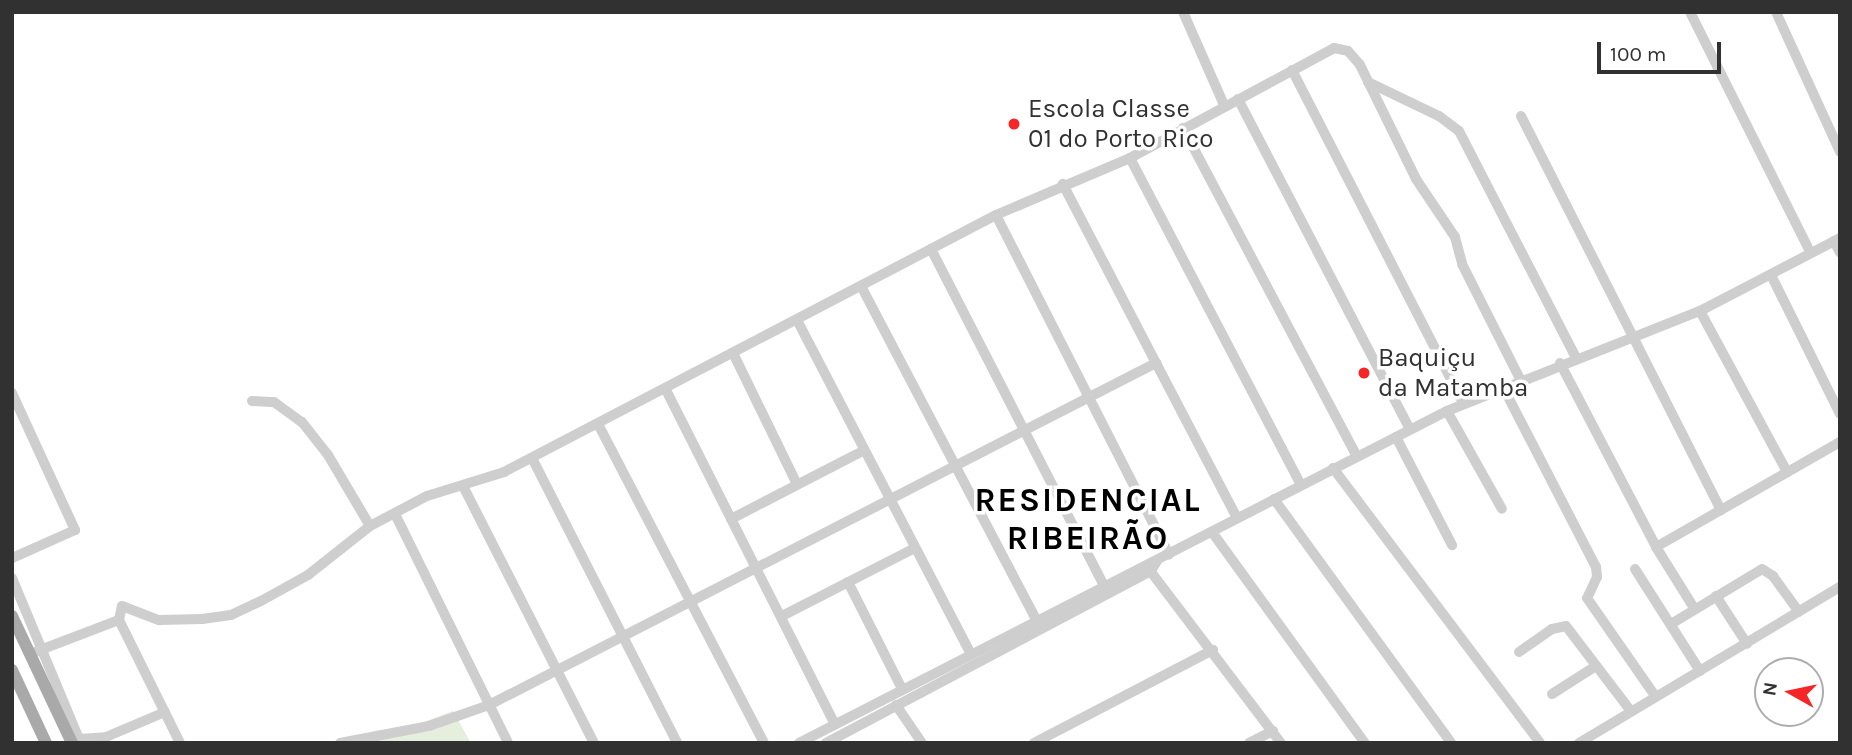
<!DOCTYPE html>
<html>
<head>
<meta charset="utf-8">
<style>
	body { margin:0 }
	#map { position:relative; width:1852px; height:755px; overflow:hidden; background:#fff; font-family:Karla,sans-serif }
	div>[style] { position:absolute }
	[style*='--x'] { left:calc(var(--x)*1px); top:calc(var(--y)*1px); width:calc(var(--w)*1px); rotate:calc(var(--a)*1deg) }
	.green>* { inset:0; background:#e6efde }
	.minor>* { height:10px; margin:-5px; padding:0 5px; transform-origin:5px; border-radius:5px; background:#cecece }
	.major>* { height:12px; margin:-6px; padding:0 6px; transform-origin:6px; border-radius:6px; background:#a9a9a9 }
	.dots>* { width:19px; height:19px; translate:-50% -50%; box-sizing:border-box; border:4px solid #fff; border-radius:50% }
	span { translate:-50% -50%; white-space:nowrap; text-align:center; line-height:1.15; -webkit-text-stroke:7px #fff; paint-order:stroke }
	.poi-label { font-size:26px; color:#313131 }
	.left { translate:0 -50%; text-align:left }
	.district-label { font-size:33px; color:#000; font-weight:700; letter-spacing:2px }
	.frame { position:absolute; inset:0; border:14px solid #313131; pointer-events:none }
	.north { position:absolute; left:1754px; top:657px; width:70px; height:70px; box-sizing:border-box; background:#fff; border:2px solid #adadad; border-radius:50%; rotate:279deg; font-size:19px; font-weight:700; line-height:28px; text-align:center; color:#313131 }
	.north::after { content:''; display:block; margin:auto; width:24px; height:32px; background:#f62526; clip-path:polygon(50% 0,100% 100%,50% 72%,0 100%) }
	.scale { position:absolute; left:1597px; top:42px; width:124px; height:32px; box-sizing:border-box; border:4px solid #313131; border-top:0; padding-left:9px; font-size:21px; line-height:24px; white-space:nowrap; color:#313131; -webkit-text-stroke:5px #fff; paint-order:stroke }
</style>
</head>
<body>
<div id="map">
	<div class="green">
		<div style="clip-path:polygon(453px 711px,471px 743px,368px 743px,371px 742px)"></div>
	</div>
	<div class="minor">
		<div style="--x:1183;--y:12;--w:102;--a:66.2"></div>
		<div style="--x:1690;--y:12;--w:268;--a:63.4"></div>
		<div style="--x:1776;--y:12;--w:154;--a:65.4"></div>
		<div style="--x:1292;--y:70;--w:374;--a:62.8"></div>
		<div style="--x:1368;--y:82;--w:79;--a:25.6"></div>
		<div style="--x:1439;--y:116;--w:25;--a:37"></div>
		<div style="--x:1459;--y:131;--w:255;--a:62.7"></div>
		<div style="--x:1238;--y:99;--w:372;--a:62.5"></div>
		<div style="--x:1521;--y:116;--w:442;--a:63.1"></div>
		<div style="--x:1183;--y:128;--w:371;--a:62.1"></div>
		<div style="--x:1130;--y:158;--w:369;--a:62.4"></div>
		<div style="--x:996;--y:215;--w:381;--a:63"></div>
		<div style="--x:1834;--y:241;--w:13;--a:63"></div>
		<div style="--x:931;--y:249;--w:378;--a:62.8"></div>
		<div style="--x:1771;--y:275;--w:155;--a:63.6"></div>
		<div style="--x:861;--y:286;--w:376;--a:62.3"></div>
		<div style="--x:1700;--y:311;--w:183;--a:61.6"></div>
		<div style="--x:797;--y:320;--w:377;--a:62.5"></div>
		<div style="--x:733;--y:353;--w:146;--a:64"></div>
		<div style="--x:1156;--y:363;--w:175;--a:62.4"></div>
		<div style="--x:1560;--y:363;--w:208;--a:62.4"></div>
		<div style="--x:1656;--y:547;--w:212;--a:-29.7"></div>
		<div style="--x:1503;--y:387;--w:203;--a:62.7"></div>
		<div style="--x:1596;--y:567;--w:10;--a:84"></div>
		<div style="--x:1597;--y:577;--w:23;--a:115"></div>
		<div style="--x:1587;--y:598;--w:119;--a:55.2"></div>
		<div style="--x:665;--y:388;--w:377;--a:63.2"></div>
		<div style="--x:12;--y:393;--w:151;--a:65.3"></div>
		<div style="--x:75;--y:530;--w:69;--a:156"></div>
		<div style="--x:252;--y:401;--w:22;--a:3"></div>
		<div style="--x:274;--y:402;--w:34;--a:36"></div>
		<div style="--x:302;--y:422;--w:42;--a:51.8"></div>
		<div style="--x:328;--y:455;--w:82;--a:59.4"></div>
		<div style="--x:1447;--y:411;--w:112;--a:60.7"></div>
		<div style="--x:598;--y:424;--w:360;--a:62.5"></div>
		<div style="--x:1396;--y:437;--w:122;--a:62.6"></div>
		<div style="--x:532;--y:458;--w:320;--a:63"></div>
		<div style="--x:1333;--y:468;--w:344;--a:53"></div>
		<div style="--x:463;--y:486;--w:288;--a:63"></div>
		<div style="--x:1274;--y:499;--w:301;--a:54"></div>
		<div style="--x:395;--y:514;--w:255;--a:63.7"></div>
		<div style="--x:731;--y:519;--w:148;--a:-27.3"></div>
		<div style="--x:1212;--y:532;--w:261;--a:54.1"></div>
		<div style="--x:1656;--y:547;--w:72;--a:58.1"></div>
		<div style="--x:1148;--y:568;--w:220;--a:52.8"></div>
		<div style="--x:1635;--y:569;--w:121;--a:57.5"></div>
		<div style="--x:12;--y:578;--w:174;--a:67.4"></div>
		<div style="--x:79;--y:739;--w:27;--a:-4"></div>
		<div style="--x:106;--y:737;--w:64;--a:-23"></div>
		<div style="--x:848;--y:582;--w:120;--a:63.2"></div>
		<div style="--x:1716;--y:596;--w:57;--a:57.1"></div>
		<div style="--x:782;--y:616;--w:149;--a:-27.1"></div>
		<div style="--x:119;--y:620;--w:14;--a:-78"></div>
		<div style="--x:122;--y:606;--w:40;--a:21"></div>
		<div style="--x:159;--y:620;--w:43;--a:-1.3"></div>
		<div style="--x:202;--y:619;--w:29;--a:-8"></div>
		<div style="--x:231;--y:615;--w:33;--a:-25"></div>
		<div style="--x:261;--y:601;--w:54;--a:-29"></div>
		<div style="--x:308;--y:575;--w:79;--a:-38.3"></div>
		<div style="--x:370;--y:526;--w:64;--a:-27.8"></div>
		<div style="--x:427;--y:496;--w:81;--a:-17.3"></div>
		<div style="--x:504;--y:472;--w:555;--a:-27.58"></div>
		<div style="--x:996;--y:215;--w:146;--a:-23"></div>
		<div style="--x:1130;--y:158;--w:232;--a:-28.3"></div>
		<div style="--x:1334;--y:48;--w:14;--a:12"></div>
		<div style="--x:1348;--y:51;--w:18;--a:49"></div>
		<div style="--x:1360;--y:65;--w:127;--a:63.8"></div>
		<div style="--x:1416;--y:179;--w:70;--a:56.1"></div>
		<div style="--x:1455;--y:237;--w:28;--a:75"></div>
		<div style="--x:1462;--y:264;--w:129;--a:63.2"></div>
		<div style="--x:1671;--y:624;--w:106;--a:-31.1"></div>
		<div style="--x:1762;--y:569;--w:13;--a:32"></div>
		<div style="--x:1773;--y:576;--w:44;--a:54.2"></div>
		<div style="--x:35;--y:652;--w:90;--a:-20.9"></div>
		<div style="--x:119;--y:620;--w:137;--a:63.6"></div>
		<div style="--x:1519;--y:652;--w:40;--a:-34.9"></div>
		<div style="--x:1552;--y:629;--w:14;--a:-12"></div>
		<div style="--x:1566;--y:626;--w:106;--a:52.7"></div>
		<div style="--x:1552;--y:694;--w:52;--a:-32.5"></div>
		<div style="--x:896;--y:705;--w:46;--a:55.6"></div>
		<div style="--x:340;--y:743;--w:91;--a:-10.8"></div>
		<div style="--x:429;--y:726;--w:64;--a:-19.3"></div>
		<div style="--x:489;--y:705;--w:750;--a:-27.15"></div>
		<div style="--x:1156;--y:363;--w:202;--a:-117.5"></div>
		<div style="--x:799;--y:743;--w:728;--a:-27.13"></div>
		<div style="--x:1447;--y:411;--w:272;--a:-21.6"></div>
		<div style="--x:1700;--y:311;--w:158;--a:-27.5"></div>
		<div style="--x:826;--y:743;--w:368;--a:-27.9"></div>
		<div style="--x:1151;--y:571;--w:12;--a:-59"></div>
		<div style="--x:1034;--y:743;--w:202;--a:-27.5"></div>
		<div style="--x:1249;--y:743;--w:27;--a:-27"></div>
		<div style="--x:1579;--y:743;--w:304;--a:-30.9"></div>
	</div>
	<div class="major">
		<div style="--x:12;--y:616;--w:140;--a:64.7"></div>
		<div style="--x:12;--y:670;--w:81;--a:65"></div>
	</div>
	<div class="dots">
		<div style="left:1014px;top:124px;background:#f62526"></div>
		<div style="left:1364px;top:373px;background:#f62526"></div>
	</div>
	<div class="poi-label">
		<span class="left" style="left:1028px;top:124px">Escola Classe<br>01 do Porto Rico</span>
		<span class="left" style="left:1378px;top:373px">Baquiçu<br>da Matamba</span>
	</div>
	<div class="district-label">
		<span style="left:1088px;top:520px">RESIDENCIAL<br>RIBEIRÃO</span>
	</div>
	<div class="frame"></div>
	<div class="north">N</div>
	<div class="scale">100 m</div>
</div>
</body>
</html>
